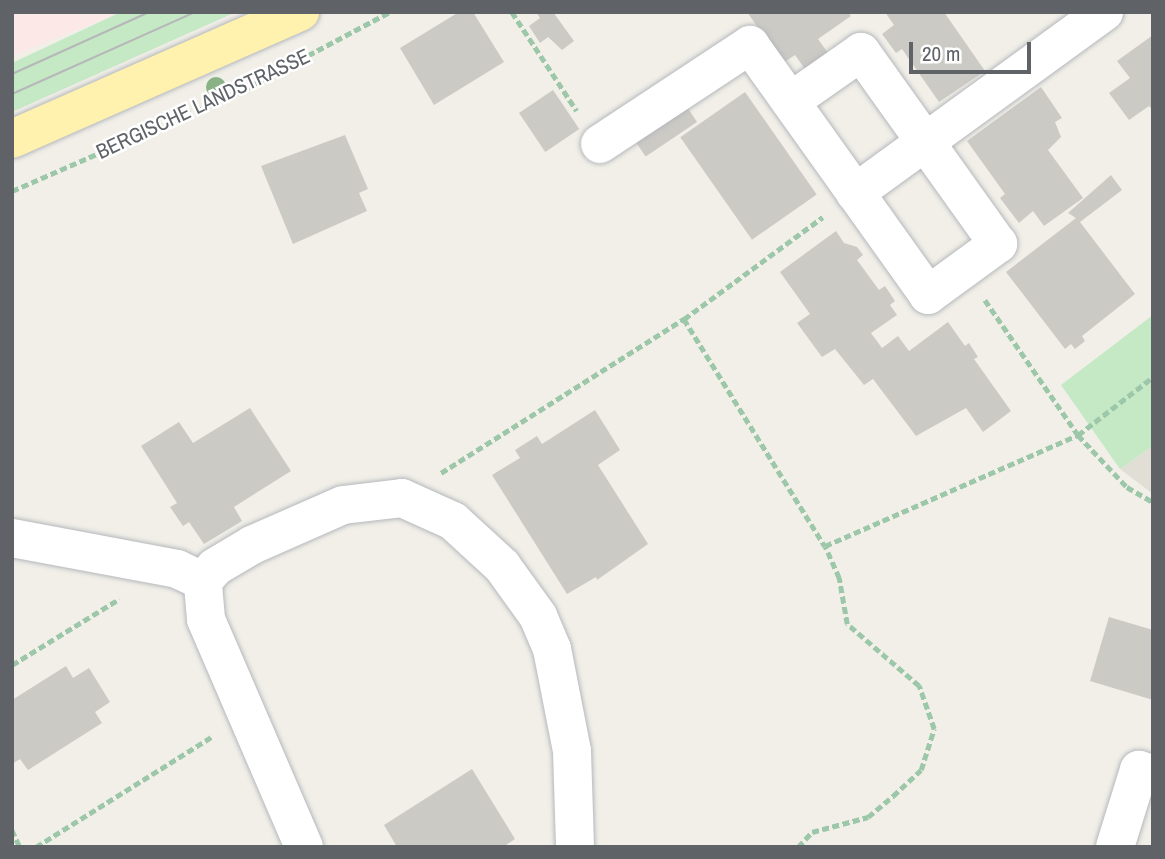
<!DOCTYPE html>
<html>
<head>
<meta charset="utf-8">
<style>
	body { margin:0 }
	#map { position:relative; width:1165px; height:859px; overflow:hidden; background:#f1efe8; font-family:"Archivo Narrow",sans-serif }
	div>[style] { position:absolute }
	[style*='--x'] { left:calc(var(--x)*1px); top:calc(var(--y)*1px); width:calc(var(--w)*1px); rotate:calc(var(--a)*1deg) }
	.education>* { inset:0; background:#e1ded6 }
	.medical>* { inset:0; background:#fce8e6 }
	.green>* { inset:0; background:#c5e8c5 }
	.building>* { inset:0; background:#cccac5; transform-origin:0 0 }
	.path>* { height:4.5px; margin-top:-2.25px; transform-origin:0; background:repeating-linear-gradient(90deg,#9cc7a9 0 7px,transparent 0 10.5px) }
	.roads { filter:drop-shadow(0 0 2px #b5b8bc) drop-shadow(0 0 2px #b5b8bc) }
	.street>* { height:38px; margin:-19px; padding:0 19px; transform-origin:19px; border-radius:19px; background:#fff }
	.primary>* { height:38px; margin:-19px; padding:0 19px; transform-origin:19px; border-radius:19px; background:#fff2af }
	.tram>* { height:2px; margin:-1px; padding:0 1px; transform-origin:1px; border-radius:1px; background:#b6b7b8 }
	.trees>* { width:20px; height:20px; margin:-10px; border-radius:50%; background:#89b387 }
	span { translate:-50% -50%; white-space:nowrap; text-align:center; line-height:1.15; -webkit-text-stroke:5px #fff; paint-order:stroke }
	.street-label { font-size:21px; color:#5f6368 }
	.frame { position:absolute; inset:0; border:14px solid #5f6368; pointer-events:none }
	.scale { position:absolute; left:909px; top:42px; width:122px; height:32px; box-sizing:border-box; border:4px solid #5f6368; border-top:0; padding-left:9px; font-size:21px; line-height:24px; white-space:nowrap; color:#5f6368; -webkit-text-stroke:5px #fff; paint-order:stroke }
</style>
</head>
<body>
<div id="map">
	<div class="education">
		<div style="clip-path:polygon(1153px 446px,1153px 494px,1120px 469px)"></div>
	</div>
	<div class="medical">
		<div style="clip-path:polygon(12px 12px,121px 12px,12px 56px)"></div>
	</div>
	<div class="green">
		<div style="clip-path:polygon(121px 12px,236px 12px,12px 112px,12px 63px)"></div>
		<div style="clip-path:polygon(1153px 315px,1153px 446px,1120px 469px,1061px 385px)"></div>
	</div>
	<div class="building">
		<div style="clip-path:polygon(459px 12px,473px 12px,504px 62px,434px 105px,400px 48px)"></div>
		<div style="clip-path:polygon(536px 12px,553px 12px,574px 41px,562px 50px,548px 37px,540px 43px,529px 26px,540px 18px)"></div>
		<div style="clip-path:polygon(747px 12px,848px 12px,851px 16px,818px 39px,828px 53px,805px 69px,795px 55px,783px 63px)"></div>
		<div style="clip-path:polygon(885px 12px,944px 12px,985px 71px,939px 102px,902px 49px,896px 53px,882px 34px,894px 25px)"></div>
		<div style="clip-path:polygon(1153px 35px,1153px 110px,1149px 106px,1129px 120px,1109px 93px,1130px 78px,1117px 61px)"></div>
		<div style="clip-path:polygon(1041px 87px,1062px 118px,1055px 122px,1061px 137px,1048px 150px,1083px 198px,1044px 226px,1033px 211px,1019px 223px,1000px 198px,1005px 194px,967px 141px)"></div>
		<div style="left:553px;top:90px;width:47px;height:41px;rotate:56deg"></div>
		<div style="left:745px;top:92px;width:125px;height:79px;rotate:55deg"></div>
		<div style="left:687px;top:107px;width:18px;height:62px;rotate:56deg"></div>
		<div style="clip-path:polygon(345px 135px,368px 189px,359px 193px,367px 211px,293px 244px,261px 166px)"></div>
		<div style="clip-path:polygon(1111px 175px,1122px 190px,1080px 222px,1135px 294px,1082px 336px,1085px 341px,1075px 349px,1071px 344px,1065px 349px,1006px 272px,1076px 218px,1068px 213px)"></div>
		<div style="clip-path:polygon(836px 231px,844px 243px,857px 247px,863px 255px,857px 260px,879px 290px,885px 286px,895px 301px,890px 305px,897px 315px,871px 333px,882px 348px,898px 336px,909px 351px,948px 322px,965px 346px,969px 343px,978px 357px,974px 359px,1011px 411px,983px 432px,966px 408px,916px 436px,873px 379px,864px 385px,835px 349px,822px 357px,797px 323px,810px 314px,780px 272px)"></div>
		<div style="clip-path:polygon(250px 408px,291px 471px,234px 507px,242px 521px,204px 544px,189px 522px,183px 526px,170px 507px,177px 503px,141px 446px,179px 422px,193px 443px)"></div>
		<div style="clip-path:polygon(595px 410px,620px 450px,598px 465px,648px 544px,597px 580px,596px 577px,567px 594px,492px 475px,520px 458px,515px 450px,537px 436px,542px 444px)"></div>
		<div style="clip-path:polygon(1109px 617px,1153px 630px,1153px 700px,1090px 681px)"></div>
		<div style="clip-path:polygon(66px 666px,73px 678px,89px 668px,110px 702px,95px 712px,102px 723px,28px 770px,20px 759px,12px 764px,12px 700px)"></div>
		<div style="clip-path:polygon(472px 769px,515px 839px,503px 847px,397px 847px,384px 825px)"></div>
	</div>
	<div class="path">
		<div style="--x:512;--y:12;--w:118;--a:56.7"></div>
		<div style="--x:12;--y:191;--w:252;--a:-23.6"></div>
		<div style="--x:243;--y:90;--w:166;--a:-28"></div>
		<div style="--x:985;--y:300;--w:164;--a:55.4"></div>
		<div style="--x:1078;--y:435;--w:71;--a:46.7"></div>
		<div style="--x:1127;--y:487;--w:30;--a:30"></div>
		<div style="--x:684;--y:319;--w:267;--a:58.2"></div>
		<div style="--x:441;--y:473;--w:288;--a:-32.4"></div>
		<div style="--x:684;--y:319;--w:172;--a:-36.3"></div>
		<div style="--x:12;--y:665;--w:126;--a:-31.7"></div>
		<div style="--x:12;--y:830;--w:19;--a:65"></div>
		<div style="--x:36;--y:847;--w:209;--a:-32.1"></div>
		<div style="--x:798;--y:847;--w:21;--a:-47"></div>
		<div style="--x:812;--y:832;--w:58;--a:-15"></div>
		<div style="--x:868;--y:817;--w:33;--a:-40"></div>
		<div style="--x:893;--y:796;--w:38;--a:-43"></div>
		<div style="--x:921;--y:770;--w:43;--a:-72.4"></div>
		<div style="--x:934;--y:729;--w:46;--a:-109.2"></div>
		<div style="--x:919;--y:686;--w:95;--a:-139.3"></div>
		<div style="--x:847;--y:624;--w:47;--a:-99.9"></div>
		<div style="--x:839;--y:578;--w:35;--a:-114"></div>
		<div style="--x:825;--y:546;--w:276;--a:-23.7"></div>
		<div style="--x:1078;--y:435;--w:95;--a:-37.7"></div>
	</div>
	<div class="roads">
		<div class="street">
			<div style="--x:600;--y:144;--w:180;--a:-33.4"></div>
			<div style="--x:750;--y:45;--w:307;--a:54.5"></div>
			<div style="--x:928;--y:295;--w:87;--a:-36.1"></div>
			<div style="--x:998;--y:244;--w:236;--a:-125.5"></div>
			<div style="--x:861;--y:52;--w:85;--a:145"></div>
			<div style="--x:855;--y:193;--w:308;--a:-36"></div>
			<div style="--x:12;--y:538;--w:168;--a:10.6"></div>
			<div style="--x:177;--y:569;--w:29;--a:25"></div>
			<div style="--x:304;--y:847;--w:248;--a:-113.3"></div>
			<div style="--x:206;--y:619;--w:38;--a:-95"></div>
			<div style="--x:203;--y:581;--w:18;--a:-49"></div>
			<div style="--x:215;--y:567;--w:43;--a:-30.7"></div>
			<div style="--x:252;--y:545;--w:99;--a:-23.7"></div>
			<div style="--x:343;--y:505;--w:59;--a:-6.8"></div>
			<div style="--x:402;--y:498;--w:56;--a:24.3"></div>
			<div style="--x:453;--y:521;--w:67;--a:42.6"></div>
			<div style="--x:502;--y:566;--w:62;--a:54.2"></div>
			<div style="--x:538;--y:616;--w:36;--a:67"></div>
			<div style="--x:552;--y:649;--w:104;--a:78.9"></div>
			<div style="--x:572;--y:751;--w:96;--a:88.2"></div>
			<div style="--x:1115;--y:847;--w:81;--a:-72.7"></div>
			<div style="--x:1139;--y:770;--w:15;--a:16"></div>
		</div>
		<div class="primary">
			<div style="--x:12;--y:139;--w:315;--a:-23.8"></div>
		</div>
	</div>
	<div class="tram">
		<div style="--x:12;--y:74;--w:150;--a:-24.3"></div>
		<div style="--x:12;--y:94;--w:201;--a:-24.1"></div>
	</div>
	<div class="trees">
		<div style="left:216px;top:87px"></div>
	</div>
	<div class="street-label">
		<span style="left:203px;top:104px;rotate:-25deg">BERGISCHE LANDSTRASSE</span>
	</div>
	<div class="frame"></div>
	<div class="scale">20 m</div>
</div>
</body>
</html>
